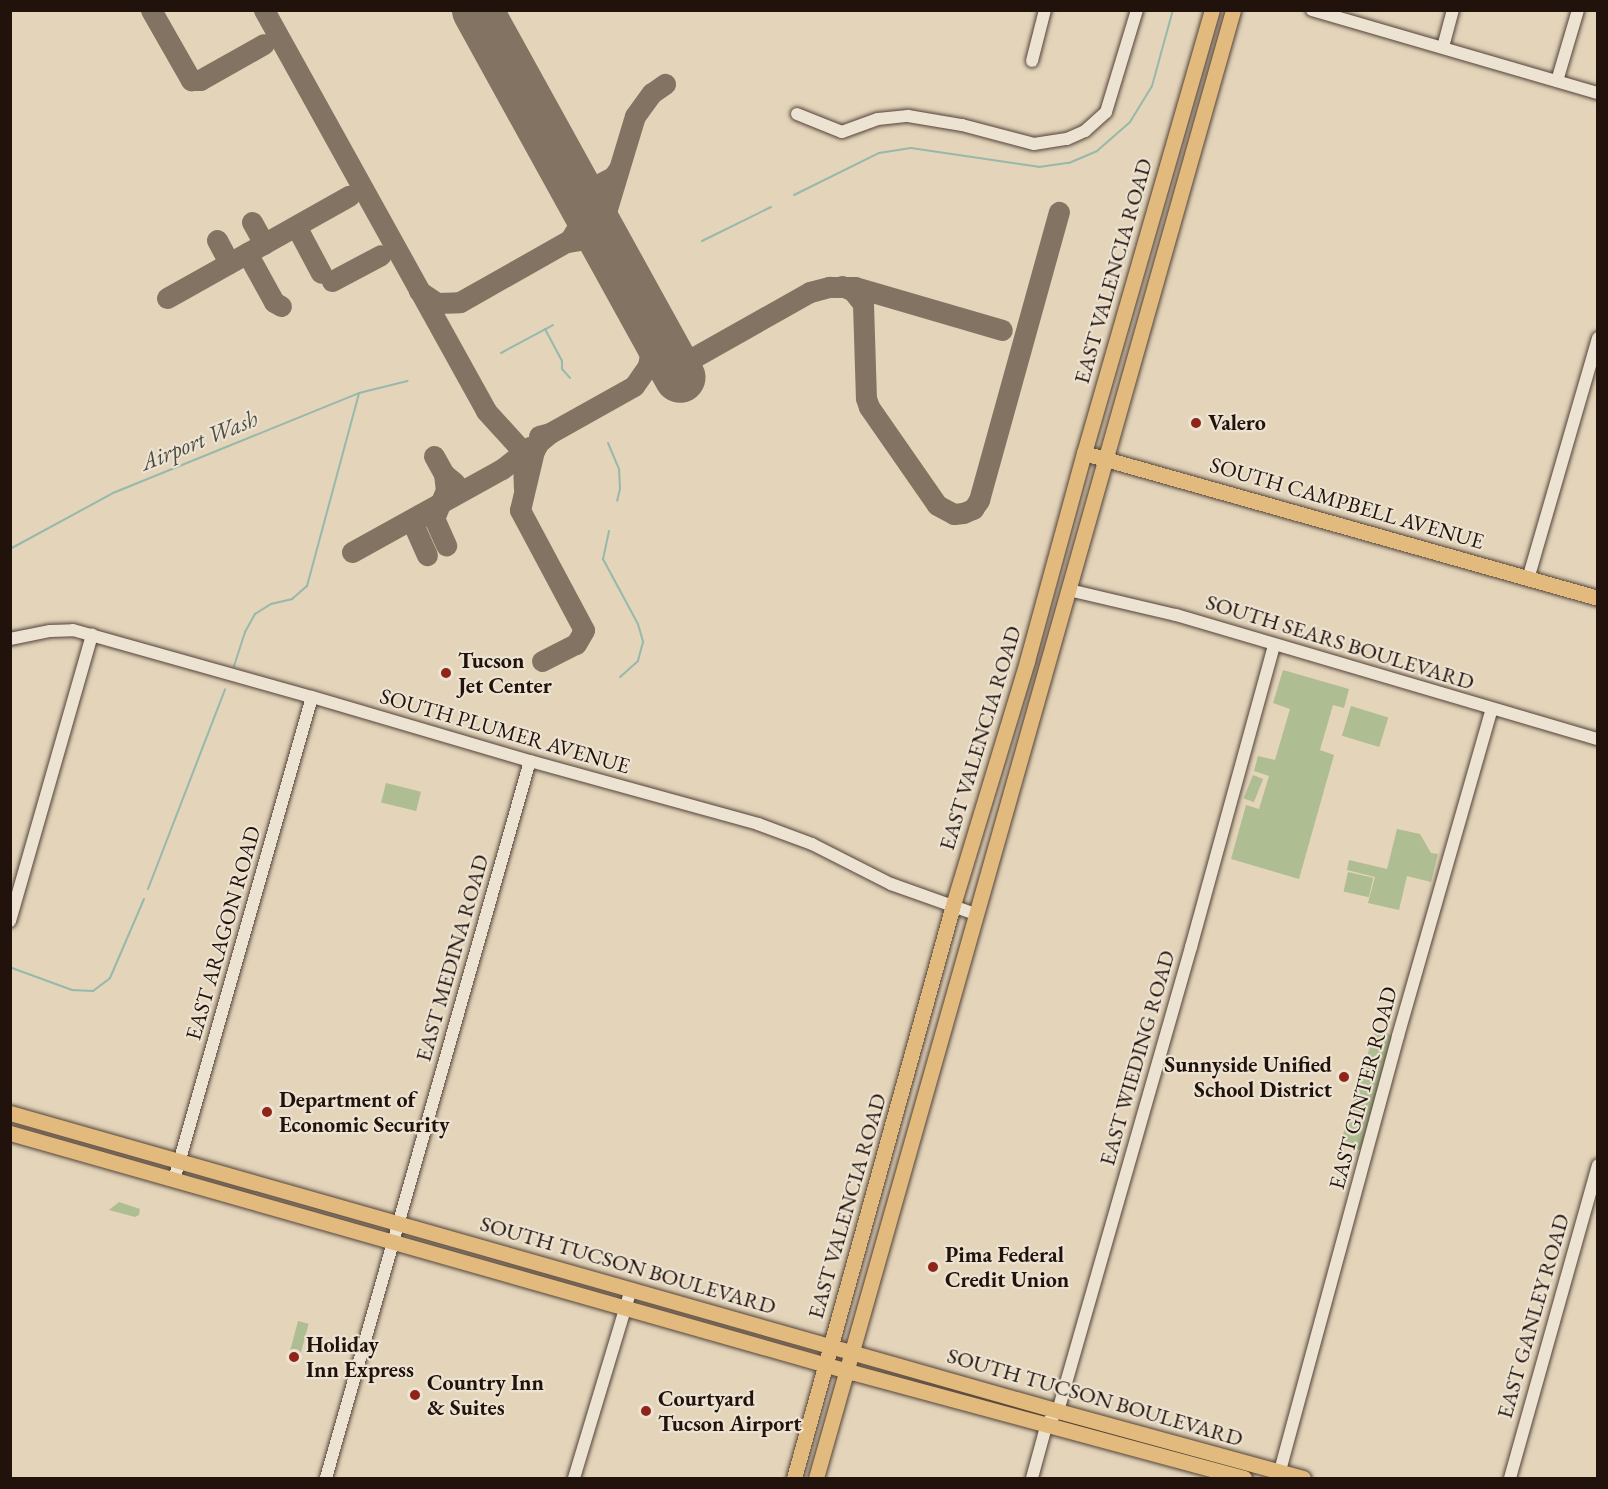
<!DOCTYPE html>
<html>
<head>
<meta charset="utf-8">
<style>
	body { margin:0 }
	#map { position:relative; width:1608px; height:1489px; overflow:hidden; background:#e3d4ba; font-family:"EB Garamond",serif }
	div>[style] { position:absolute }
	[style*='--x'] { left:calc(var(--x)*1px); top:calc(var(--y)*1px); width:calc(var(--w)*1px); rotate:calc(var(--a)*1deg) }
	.green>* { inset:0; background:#afbd93; transform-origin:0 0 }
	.stream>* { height:2px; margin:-1px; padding:0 1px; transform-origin:1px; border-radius:1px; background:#96b9ab }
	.taxiway>* { height:21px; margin:-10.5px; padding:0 10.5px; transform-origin:10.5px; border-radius:10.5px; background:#827363 }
	.runway>* { height:51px; margin:-25.5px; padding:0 25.5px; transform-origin:25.5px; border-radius:25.5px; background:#827363 }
	.roads { filter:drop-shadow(0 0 2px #524238) drop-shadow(0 0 2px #524238) }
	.minor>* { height:12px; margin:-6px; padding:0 6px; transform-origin:6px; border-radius:6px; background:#ede3d2 }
	.major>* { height:15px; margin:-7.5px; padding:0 7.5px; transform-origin:7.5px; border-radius:7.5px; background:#e2ba7d }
	.dots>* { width:16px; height:16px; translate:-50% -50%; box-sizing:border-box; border:3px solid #ede3d2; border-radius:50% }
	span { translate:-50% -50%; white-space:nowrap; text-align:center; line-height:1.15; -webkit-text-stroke:4.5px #ede3d2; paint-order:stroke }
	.street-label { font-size:22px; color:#21120c }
	.poi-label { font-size:22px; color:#21120c; font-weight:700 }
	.left { translate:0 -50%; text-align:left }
	.right { translate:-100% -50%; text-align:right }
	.water-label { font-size:24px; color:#4a4c44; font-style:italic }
	.frame { position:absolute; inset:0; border:12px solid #21120c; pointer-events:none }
</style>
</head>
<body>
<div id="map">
	<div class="green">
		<div style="clip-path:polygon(1283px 670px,1349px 689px,1344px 708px,1333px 705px,1320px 750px,1334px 755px,1299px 879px,1231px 859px,1246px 805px,1259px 809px,1269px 776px,1254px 771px,1258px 756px,1275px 760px,1290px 709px,1273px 703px)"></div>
		<div style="left:1351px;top:706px;width:39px;height:31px;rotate:17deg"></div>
		<div style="left:1253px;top:775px;width:11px;height:25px;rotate:22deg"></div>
		<div style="left:386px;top:783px;width:36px;height:20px;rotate:14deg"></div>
		<div style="clip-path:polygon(1397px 829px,1420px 834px,1431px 853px,1438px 854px,1431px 882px,1407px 876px,1399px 910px,1368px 903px,1375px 877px,1347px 870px,1349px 860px,1387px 869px)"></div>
		<div style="left:1348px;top:872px;width:26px;height:20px;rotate:13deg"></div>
		<div style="left:1375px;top:1030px;width:21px;height:119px;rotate:17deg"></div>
		<div style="clip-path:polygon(119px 1202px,140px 1209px,139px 1215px,135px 1217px,109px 1210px)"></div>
		<div style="left:298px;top:1321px;width:11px;height:33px;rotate:15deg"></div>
	</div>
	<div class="stream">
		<div style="--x:794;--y:195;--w:95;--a:-26.3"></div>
		<div style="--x:879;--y:153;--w:32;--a:-9"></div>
		<div style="--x:911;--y:148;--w:129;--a:8.4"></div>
		<div style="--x:1039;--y:167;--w:30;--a:-8"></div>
		<div style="--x:1069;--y:163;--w:30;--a:-23"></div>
		<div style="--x:1097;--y:151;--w:44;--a:-41.3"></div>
		<div style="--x:1130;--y:122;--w:42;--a:-58.6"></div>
		<div style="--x:1152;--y:86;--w:79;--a:-74.6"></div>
		<div style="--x:702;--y:241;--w:77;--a:-26.2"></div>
		<div style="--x:545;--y:329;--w:36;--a:62"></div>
		<div style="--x:562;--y:361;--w:8;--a:90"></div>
		<div style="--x:562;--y:369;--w:12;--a:48"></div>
		<div style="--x:501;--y:353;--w:59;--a:-28.3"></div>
		<div style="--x:608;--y:443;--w:28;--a:67"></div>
		<div style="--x:619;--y:469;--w:20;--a:87"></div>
		<div style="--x:620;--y:489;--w:12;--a:104"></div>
		<div style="--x:609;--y:531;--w:29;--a:102"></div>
		<div style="--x:603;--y:559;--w:74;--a:61.7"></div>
		<div style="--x:638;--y:624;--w:19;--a:74"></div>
		<div style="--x:643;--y:642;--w:20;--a:105"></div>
		<div style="--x:638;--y:661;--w:24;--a:138"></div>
		<div style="--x:10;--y:549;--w:117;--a:-28.5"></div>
		<div style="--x:113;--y:493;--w:266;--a:-22.1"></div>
		<div style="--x:359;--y:393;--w:50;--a:-13.8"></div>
		<div style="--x:234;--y:666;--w:36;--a:-72"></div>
		<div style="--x:245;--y:632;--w:21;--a:-61"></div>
		<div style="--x:255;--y:614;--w:19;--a:-32"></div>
		<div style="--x:271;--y:604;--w:22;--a:-13"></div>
		<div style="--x:292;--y:599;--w:20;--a:-41"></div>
		<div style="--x:307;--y:586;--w:200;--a:-74.9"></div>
		<div style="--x:148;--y:889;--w:214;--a:-68.9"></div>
		<div style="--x:12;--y:968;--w:64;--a:20.1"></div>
		<div style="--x:72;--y:990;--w:21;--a:3"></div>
		<div style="--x:93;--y:991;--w:21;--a:-37"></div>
		<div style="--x:110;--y:978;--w:86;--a:-66.7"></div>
	</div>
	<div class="taxiway">
		<div style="--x:151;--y:10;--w:81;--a:60.3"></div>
		<div style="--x:191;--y:80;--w:9;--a:0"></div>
		<div style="--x:200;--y:80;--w:73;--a:-29.4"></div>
		<div style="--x:264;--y:10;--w:458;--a:61"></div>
		<div style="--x:486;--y:411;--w:47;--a:47.6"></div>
		<div style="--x:518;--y:446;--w:17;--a:73"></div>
		<div style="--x:523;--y:462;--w:26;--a:88"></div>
		<div style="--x:567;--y:173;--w:16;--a:40"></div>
		<div style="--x:579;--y:183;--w:18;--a:6"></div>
		<div style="--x:597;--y:185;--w:18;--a:-27"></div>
		<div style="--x:613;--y:177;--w:9;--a:-54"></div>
		<div style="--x:252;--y:222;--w:25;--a:61"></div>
		<div style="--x:296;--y:226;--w:53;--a:62"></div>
		<div style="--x:217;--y:240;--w:26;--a:62"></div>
		<div style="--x:570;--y:240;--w:21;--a:-59"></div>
		<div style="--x:581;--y:222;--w:25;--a:-92"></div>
		<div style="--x:568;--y:242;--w:17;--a:-10"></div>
		<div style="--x:585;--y:239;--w:28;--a:26"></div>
		<div style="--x:247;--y:253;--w:56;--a:61.1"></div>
		<div style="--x:274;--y:302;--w:8;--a:30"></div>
		<div style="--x:332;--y:281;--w:55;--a:-28"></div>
		<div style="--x:842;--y:286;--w:12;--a:24"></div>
		<div style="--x:853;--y:291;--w:16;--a:52"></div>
		<div style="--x:863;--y:304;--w:94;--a:88.2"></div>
		<div style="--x:866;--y:398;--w:9;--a:72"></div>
		<div style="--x:869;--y:407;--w:119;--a:55.2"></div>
		<div style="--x:937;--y:505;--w:19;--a:28"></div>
		<div style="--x:954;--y:514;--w:9;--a:-6"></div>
		<div style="--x:963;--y:513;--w:11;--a:-22"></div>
		<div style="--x:973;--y:509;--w:11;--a:-56"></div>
		<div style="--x:979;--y:500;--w:299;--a:-74.5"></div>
		<div style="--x:419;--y:291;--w:22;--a:34"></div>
		<div style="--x:437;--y:303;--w:23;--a:-2"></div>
		<div style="--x:460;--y:302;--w:156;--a:-29.5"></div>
		<div style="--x:596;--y:225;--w:16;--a:-52"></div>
		<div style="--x:606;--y:212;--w:100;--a:-73.2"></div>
		<div style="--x:635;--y:116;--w:29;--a:-54"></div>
		<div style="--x:652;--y:93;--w:16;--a:-35"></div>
		<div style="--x:167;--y:298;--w:209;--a:-29.3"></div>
		<div style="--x:675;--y:368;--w:155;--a:-29.4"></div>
		<div style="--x:810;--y:292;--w:20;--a:-15"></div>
		<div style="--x:829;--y:287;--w:26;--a:0"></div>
		<div style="--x:855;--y:287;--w:153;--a:16.3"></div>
		<div style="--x:539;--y:436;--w:11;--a:-15"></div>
		<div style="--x:550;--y:433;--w:96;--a:-29.2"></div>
		<div style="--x:634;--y:386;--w:24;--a:-55"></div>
		<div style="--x:648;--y:366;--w:36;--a:-80"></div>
		<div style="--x:434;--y:456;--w:21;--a:61"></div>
		<div style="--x:444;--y:474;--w:14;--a:39"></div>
		<div style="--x:444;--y:474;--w:16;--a:83"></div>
		<div style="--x:446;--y:490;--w:30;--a:113"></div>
		<div style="--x:434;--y:518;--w:30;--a:66"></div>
		<div style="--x:421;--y:514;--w:14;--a:120"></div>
		<div style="--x:414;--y:526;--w:32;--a:66"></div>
		<div style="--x:352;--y:552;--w:171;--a:-29"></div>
		<div style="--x:502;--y:469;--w:36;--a:-38"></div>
		<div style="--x:542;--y:661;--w:38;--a:-27"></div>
		<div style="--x:576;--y:644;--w:16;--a:-60"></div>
		<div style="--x:584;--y:630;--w:136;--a:-118.1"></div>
		<div style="--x:520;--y:510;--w:61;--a:-76.7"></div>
		<div style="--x:534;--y:451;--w:10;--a:-61"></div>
		<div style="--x:539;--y:442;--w:14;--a:-39"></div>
	</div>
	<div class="runway">
		<div style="--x:477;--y:10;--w:419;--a:61.1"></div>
	</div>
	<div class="roads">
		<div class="minor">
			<div style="--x:1312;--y:10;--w:298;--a:16.2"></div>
			<div style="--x:1443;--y:47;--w:38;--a:-75"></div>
			<div style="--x:1032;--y:61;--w:53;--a:-75.7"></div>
			<div style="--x:1557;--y:81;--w:74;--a:-73.5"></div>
			<div style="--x:797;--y:114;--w:48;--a:21.8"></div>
			<div style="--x:842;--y:132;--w:38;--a:-20"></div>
			<div style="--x:878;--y:119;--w:30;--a:-6"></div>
			<div style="--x:908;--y:116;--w:55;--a:9.5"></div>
			<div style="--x:962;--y:125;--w:74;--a:14.8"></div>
			<div style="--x:1034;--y:144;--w:33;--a:-9"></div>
			<div style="--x:1067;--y:139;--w:20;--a:-24"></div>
			<div style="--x:1085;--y:131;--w:28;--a:-42"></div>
			<div style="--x:1106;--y:112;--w:107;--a:-73.1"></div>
			<div style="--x:1528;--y:579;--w:251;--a:-73.8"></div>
			<div style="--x:1069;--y:590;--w:110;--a:13.2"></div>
			<div style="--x:1176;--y:615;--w:440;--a:16.4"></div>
			<div style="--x:10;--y:639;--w:41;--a:-11.3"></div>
			<div style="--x:50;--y:631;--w:23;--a:-2"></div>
			<div style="--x:73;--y:630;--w:248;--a:15.7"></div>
			<div style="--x:312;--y:697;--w:227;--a:16.4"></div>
			<div style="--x:530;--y:761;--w:237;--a:15.4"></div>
			<div style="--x:758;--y:824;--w:58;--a:20.3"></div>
			<div style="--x:812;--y:844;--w:89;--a:26.9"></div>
			<div style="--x:891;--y:884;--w:92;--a:19.6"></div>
			<div style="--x:10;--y:921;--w:298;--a:-74"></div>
			<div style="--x:174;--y:1180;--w:502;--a:-74.05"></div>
			<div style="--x:326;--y:1478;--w:745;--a:-74.12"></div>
			<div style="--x:574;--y:1478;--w:197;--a:-73.2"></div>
			<div style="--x:1032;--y:1478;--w:57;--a:-74.7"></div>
			<div style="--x:1047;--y:1423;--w:16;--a:-47"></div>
			<div style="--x:1058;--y:1411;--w:483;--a:-74"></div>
			<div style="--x:1191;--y:947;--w:313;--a:-74.6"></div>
			<div style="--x:1278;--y:1478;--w:458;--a:-74.8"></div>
			<div style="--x:1398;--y:1036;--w:340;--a:-74"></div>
			<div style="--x:1510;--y:1478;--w:325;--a:-74.3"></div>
		</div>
		<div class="major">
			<div style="--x:1084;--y:453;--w:534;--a:15.75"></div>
			<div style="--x:10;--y:1113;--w:1090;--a:15.87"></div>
			<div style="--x:1058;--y:1411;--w:254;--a:15.3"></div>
			<div style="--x:10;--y:1133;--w:878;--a:15.86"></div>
			<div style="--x:855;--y:1373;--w:403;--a:15.1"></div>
			<div style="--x:794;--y:1478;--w:595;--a:-74.49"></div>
			<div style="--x:953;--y:905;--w:255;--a:-73.1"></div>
			<div style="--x:1027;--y:661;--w:216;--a:-74.7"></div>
			<div style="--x:1084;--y:453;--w:461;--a:-73.9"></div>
			<div style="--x:816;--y:1478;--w:1526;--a:-74.14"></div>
		</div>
	</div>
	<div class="dots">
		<div style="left:1196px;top:423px;background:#8f2418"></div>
		<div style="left:446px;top:673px;background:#8f2418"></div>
		<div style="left:1344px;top:1077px;background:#8f2418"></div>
		<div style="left:267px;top:1112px;background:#8f2418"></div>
		<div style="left:933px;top:1267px;background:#8f2418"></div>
		<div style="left:294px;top:1357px;background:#8f2418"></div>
		<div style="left:415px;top:1395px;background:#8f2418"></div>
		<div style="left:646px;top:1411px;background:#8f2418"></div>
	</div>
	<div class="street-label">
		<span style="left:1113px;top:271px;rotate:-74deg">EAST VALENCIA ROAD</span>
		<span style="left:1347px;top:503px;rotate:16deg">SOUTH CAMPBELL AVENUE</span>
		<span style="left:1340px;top:642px;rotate:17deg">SOUTH SEARS BOULEVARD</span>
		<span style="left:505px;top:731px;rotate:16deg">SOUTH PLUMER AVENUE</span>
		<span style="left:980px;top:738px;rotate:-73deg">EAST VALENCIA ROAD</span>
		<span style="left:223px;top:933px;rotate:-74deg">EAST ARAGON ROAD</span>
		<span style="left:452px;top:958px;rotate:-74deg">EAST MEDINA ROAD</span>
		<span style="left:1137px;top:1058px;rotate:-74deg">EAST WIEDING ROAD</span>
		<span style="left:1363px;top:1088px;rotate:-75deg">EAST GINTER ROAD</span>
		<span style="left:847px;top:1206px;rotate:-74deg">EAST VALENCIA ROAD</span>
		<span style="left:628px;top:1265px;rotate:16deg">SOUTH TUCSON BOULEVARD</span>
		<span style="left:1533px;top:1316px;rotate:-74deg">EAST GANLEY ROAD</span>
		<span style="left:1095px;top:1397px;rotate:16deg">SOUTH TUCSON BOULEVARD</span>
	</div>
	<div class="poi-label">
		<span class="left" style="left:1208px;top:423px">Valero</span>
		<span class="left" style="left:458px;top:673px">Tucson<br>Jet Center</span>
		<span class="right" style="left:1332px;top:1077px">Sunnyside Unified<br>School District</span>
		<span class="left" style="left:279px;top:1112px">Department of<br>Economic Security</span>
		<span class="left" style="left:945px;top:1267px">Pima Federal<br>Credit Union</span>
		<span class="left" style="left:306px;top:1357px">Holiday<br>Inn Express</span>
		<span class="left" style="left:427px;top:1395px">Country Inn<br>&amp; Suites</span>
		<span class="left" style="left:658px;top:1411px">Courtyard<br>Tucson Airport</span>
	</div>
	<div class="water-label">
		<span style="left:199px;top:440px;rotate:-22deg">Airport Wash</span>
	</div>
	<div class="frame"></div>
</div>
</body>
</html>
